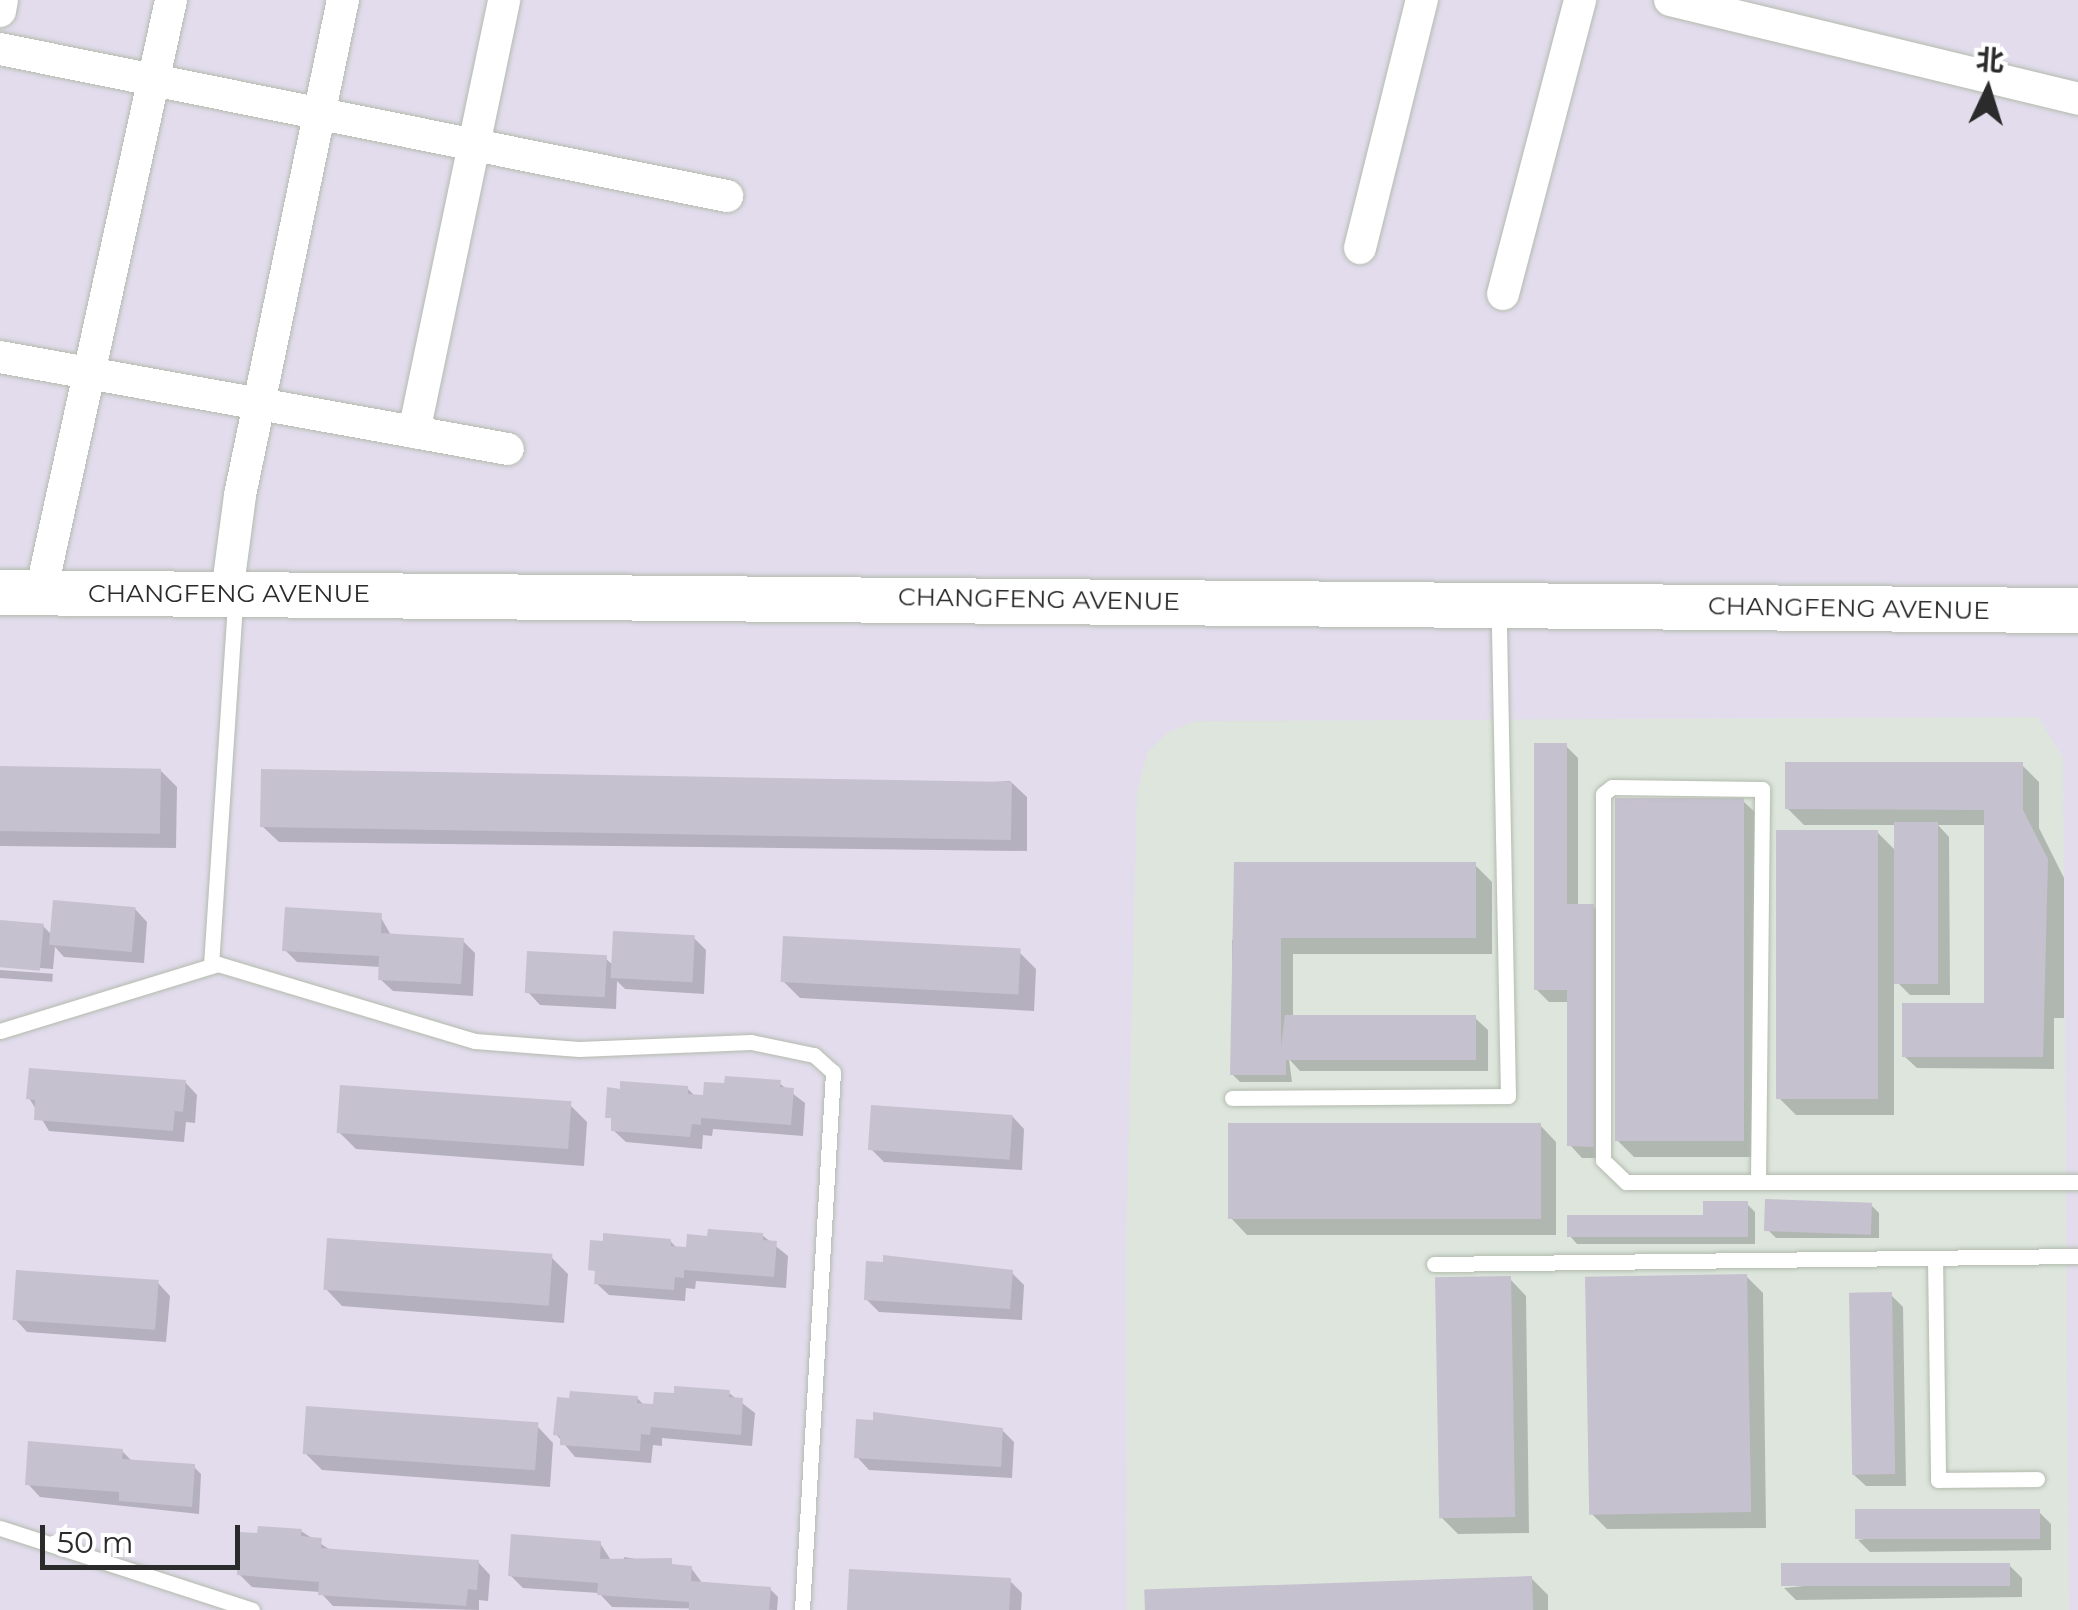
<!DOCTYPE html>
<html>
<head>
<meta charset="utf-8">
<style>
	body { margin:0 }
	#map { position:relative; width:2078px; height:1610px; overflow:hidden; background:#e2dced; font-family:Montserrat,"Noto Sans SC",sans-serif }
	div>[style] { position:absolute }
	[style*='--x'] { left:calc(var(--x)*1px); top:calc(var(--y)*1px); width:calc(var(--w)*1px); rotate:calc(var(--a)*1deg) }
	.industrial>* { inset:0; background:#dde5dd }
	.shadow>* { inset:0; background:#0003; transform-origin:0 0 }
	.building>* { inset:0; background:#c6c1cf; transform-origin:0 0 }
	.roads { filter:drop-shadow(0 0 2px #b3bbad) drop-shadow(0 0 2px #b3bbad) }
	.lane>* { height:15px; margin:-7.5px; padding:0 7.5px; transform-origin:7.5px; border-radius:7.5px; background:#fff }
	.street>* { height:32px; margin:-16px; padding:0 16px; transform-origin:16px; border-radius:16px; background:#fff }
	.secondary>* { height:45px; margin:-22.5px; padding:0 22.5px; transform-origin:22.5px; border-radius:22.5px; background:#fff }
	span { translate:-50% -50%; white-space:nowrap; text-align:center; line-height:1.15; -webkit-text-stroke:9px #fff; paint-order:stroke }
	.street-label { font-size:25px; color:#2b2b2b }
	.north { position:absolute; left:1938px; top:40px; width:100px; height:100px; -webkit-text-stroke:8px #fff; paint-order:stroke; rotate:4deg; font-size:28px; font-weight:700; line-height:40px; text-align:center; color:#2b2b2b }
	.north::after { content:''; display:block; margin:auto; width:35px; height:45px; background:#2b2b2b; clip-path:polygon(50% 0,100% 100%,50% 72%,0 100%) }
	.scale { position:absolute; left:40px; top:1525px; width:200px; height:45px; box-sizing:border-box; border:5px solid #2b2b2b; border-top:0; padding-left:12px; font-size:30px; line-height:35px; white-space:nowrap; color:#2b2b2b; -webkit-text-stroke:8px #fff; paint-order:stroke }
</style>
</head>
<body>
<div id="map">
	<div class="industrial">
		<div style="clip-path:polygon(2038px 717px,2063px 757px,2069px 1610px,1127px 1610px,1126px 1250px,1137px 791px,1148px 752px,1167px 733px,1195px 721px)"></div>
	</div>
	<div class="shadow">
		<div style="clip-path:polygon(1566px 746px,1578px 758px,1578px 906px,1593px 906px,1606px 919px,1606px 1158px,1582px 1158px,1570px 1145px,1569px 1002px,1549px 1002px,1536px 989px)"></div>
		<div style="clip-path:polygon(2022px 765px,2039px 782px,2039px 828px,2064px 878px,2064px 1018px,2054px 1018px,2054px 1069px,1917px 1068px,1904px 1056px,1990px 1005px,1986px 825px,1938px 825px,1949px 837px,1950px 995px,1910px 995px,1894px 979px,1894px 1115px,1796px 1115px,1779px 1098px,1877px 832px,1897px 852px,1897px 825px,1804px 825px,1787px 808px)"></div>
		<div style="clip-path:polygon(0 768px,160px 770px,177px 787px,176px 848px,0 846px)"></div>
		<div style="clip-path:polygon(1010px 781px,1027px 797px,1027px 851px,279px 842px,262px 826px)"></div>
		<div style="clip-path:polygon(1743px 801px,1760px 817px,1760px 1157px,1634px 1157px,1617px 1140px)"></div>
		<div style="clip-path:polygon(1475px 865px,1492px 882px,1492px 954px,1293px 954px,1293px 1018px,1475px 1018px,1488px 1030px,1488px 1071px,1300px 1071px,1289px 1059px,1292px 1082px,1240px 1082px,1232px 1074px,1232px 940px)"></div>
		<div style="clip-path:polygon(135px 909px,147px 922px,144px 963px,64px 957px,55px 947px,53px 969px,0 965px,0 923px,43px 926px,53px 936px)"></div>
		<div style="clip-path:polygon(380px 916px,392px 937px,463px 941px,475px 953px,473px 996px,393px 991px,380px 979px,381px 967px,297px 962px,285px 950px)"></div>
		<div style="clip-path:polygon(694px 938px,706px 950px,704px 994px,625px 989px,617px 981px,616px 1009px,540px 1005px,528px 992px,605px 958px,614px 966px)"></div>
		<div style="clip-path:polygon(1020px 953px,1036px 969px,1034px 1011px,800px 998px,783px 981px)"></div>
		<div style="left:0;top:970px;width:53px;height:8px;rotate:4deg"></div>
		<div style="clip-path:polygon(185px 1082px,197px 1095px,195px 1123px,186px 1122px,184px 1142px,49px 1131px,29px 1098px)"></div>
		<div style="clip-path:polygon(779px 1083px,805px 1103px,803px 1136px,713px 1129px,712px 1136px,703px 1135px,702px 1149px,626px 1142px,613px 1130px,687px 1088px,696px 1097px)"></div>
		<div style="clip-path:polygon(570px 1105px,587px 1122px,584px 1166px,356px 1149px,339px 1132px)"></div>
		<div style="clip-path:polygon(1012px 1116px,1024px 1129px,1022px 1170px,884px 1162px,871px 1149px)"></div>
		<div style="clip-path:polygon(1540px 1125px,1556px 1142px,1556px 1235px,1247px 1235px,1231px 1218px)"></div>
		<div style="clip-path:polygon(1747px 1204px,1755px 1212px,1755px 1244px,1577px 1244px,1570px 1236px,1706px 1217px)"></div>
		<div style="clip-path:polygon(1871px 1205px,1879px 1213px,1879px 1238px,1776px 1238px,1768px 1230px)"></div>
		<div style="clip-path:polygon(762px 1235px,788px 1256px,786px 1288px,696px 1281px,695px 1289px,686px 1288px,685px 1301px,609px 1295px,596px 1283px,670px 1241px,678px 1249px)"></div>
		<div style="clip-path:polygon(551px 1257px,568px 1274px,564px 1323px,342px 1306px,326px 1289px)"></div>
		<div style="clip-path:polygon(1011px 1272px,1024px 1285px,1022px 1320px,879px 1312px,866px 1299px)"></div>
		<div style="clip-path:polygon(1746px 1276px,1763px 1293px,1766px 1528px,1607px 1529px,1591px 1513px)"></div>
		<div style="clip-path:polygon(1510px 1279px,1526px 1296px,1529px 1533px,1458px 1534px,1441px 1517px)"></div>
		<div style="clip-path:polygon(158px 1283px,170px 1296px,166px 1342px,27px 1332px,15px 1319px)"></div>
		<div style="clip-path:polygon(1891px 1295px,1903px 1307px,1906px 1486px,1866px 1486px,1853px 1474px)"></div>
		<div style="clip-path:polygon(729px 1393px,755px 1413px,752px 1446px,662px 1438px,662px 1446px,653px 1445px,651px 1463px,575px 1457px,556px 1434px,637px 1398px,645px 1406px)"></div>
		<div style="clip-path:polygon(876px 1415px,1002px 1430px,1014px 1442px,1012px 1478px,869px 1470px,857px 1457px)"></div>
		<div style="clip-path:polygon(537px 1426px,553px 1443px,550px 1487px,322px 1470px,305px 1453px)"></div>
		<div style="clip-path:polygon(122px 1451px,133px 1462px,194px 1467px,201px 1474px,199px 1514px,40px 1497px,28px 1484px)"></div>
		<div style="clip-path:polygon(2039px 1512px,2051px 1524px,2051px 1550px,1870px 1552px,1858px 1540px)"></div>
		<div style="clip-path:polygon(301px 1531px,332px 1551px,478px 1562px,490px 1575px,488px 1601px,479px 1600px,479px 1610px,333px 1606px,320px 1592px,252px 1587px,239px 1574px)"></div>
		<div style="clip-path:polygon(600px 1543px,612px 1562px,624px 1563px,624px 1557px,691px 1568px,703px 1584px,770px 1589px,778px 1597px,777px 1610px,612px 1607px,599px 1593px,523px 1588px,510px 1575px)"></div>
		<div style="clip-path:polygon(2009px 1565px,2022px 1578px,2022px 1597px,1796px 1600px,1784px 1588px)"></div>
		<div style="clip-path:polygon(1531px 1578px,1548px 1595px,1548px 1610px,1146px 1610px)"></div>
		<div style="clip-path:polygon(1010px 1581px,1022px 1593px,1021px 1610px,849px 1610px)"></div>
	</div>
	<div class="building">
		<div style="clip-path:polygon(1534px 743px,1567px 743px,1567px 904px,1594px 904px,1594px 1147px,1567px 1146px,1567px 990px,1534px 990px)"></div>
		<div style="clip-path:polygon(1785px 762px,2023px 762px,2023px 810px,2048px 859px,2043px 1057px,1902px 1057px,1902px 1003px,1984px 1003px,1984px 810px,1785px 809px)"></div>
		<div style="left:0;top:766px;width:161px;height:65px;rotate:1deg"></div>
		<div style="left:261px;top:769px;width:751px;height:58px;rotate:1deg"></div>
		<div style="left:1615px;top:798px;width:129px;height:343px"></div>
		<div style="left:1894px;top:822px;width:44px;height:162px"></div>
		<div style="left:1776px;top:830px;width:102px;height:269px"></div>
		<div style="clip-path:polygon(1234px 862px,1476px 862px,1476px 938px,1281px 938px,1281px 1047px,1285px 1015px,1476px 1015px,1476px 1060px,1286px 1060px,1286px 1075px,1230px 1075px)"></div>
		<div style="left:53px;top:900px;width:83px;height:45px;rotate:5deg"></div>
		<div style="clip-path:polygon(285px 907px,382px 913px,381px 933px,464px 938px,461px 984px,378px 980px,379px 956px,282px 951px)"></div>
		<div style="left:0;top:920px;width:44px;height:47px;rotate:5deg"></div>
		<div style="left:613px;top:931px;width:82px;height:47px;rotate:3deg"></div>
		<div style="left:783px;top:936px;width:238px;height:46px;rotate:3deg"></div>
		<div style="left:527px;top:951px;width:80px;height:42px;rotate:3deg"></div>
		<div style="clip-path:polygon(29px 1068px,186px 1080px,183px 1112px,175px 1111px,173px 1131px,34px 1120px,35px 1100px,26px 1099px)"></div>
		<div style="clip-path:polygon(725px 1076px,781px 1080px,780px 1087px,794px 1088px,791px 1125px,701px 1118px,701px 1125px,692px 1124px,690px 1137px,611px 1131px,611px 1118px,605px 1118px,607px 1087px,620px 1089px,620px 1081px,688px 1086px,688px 1094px,703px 1095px,704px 1082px,724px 1083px)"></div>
		<div style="left:340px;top:1085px;width:232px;height:48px;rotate:4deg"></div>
		<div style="left:871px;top:1105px;width:142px;height:45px;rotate:4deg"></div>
		<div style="left:1228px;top:1123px;width:313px;height:96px"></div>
		<div style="left:1765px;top:1199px;width:107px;height:32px;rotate:2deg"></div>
		<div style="clip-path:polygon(1703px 1201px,1748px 1201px,1748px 1237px,1567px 1237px,1567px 1215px,1703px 1215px)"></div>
		<div style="clip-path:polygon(708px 1229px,763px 1233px,763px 1240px,777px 1241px,774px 1277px,684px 1270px,684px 1278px,675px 1277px,674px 1290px,594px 1284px,595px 1271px,588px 1270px,590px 1240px,603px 1241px,603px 1233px,671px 1239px,671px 1246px,686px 1247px,687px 1234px,707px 1236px)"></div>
		<div style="left:327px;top:1238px;width:226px;height:52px;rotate:4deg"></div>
		<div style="clip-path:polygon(883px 1255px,1013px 1270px,1010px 1309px,864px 1300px,866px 1261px,883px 1262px)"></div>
		<div style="left:16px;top:1270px;width:143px;height:50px;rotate:4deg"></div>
		<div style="left:1747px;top:1274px;width:238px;height:162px;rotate:89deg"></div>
		<div style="left:1511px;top:1276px;width:241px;height:76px;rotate:89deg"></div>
		<div style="left:1892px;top:1292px;width:182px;height:43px;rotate:89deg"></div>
		<div style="clip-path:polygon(674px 1386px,730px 1390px,729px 1397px,743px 1398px,741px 1435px,651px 1427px,650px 1435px,641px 1434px,640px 1451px,560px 1445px,560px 1436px,553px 1435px,557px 1397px,569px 1398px,570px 1391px,638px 1396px,637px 1403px,653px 1404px,654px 1392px,674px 1393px)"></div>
		<div style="left:306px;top:1406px;width:233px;height:48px;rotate:4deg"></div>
		<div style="clip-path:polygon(873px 1412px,1003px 1428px,1001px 1467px,854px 1458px,856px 1419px,873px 1420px)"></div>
		<div style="clip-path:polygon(28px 1441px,123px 1449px,122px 1459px,195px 1464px,192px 1507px,119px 1501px,119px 1492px,25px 1485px)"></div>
		<div style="left:2040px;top:1509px;width:30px;height:185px;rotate:90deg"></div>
		<div style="clip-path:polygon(258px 1526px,302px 1529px,301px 1536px,322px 1538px,321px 1548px,479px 1560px,477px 1590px,468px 1589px,466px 1606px,318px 1595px,319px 1582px,237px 1575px,240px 1532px,257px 1533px)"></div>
		<div style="clip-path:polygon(511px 1534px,601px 1541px,600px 1559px,672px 1558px,672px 1564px,692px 1566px,691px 1581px,771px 1587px,769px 1610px,689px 1610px,689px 1602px,597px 1595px,598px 1583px,508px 1576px)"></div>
		<div style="left:2010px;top:1563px;width:23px;height:229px;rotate:90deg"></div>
		<div style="clip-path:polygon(849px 1569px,1011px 1578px,1009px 1610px,847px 1610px)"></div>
		<div style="left:1532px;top:1576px;width:34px;height:388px;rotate:88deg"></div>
	</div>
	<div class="roads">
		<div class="lane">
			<div style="--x:211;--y:965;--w:367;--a:-86.2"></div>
			<div style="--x:0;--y:1031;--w:228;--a:-17.1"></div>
			<div style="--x:218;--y:964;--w:268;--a:16.7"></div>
			<div style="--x:475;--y:1041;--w:104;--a:4.4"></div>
			<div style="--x:579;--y:1049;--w:172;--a:-2.3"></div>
			<div style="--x:751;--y:1042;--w:64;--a:11.7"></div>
			<div style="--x:814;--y:1055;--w:25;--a:42"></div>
			<div style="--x:833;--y:1072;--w:539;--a:93.3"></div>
			<div style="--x:1232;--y:1098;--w:276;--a:-0.4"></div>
			<div style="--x:1508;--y:1096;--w:488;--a:-91.1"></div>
			<div style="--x:1758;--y:1182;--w:393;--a:-89.4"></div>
			<div style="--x:1762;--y:789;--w:150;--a:-179.2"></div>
			<div style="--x:1612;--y:787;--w:11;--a:142"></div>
			<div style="--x:1603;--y:794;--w:366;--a:90"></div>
			<div style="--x:1603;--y:1160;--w:32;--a:44"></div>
			<div style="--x:1626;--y:1182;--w:452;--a:0"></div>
			<div style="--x:1935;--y:1258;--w:222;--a:89.2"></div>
			<div style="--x:1938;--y:1480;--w:99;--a:-0.6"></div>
			<div style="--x:1434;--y:1264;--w:644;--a:-0.71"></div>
			<div style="--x:0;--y:1528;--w:265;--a:18"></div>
		</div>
		<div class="street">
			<div style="--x:1670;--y:0;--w:420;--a:13.6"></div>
			<div style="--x:0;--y:11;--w:11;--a:-80"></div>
			<div style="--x:0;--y:49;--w:742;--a:11.43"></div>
			<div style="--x:1360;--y:248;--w:256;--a:-76"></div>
			<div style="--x:1503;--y:294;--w:304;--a:-75.3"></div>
			<div style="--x:0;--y:357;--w:516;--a:10.27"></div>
			<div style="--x:414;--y:432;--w:441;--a:-78.2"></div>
			<div style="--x:41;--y:592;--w:606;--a:-77.61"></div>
			<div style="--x:227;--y:593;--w:99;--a:-82.4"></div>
			<div style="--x:240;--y:495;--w:506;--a:-78.25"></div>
		</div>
		<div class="secondary">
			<div style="--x:0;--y:592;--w:2078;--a:0.5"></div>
		</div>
	</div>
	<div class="street-label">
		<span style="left:229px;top:593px">CHANGFENG AVENUE</span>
		<span style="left:1039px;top:599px;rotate:1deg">CHANGFENG AVENUE</span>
		<span style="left:1849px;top:608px;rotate:1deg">CHANGFENG AVENUE</span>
	</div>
	<div class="north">北</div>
	<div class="scale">50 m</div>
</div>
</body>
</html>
